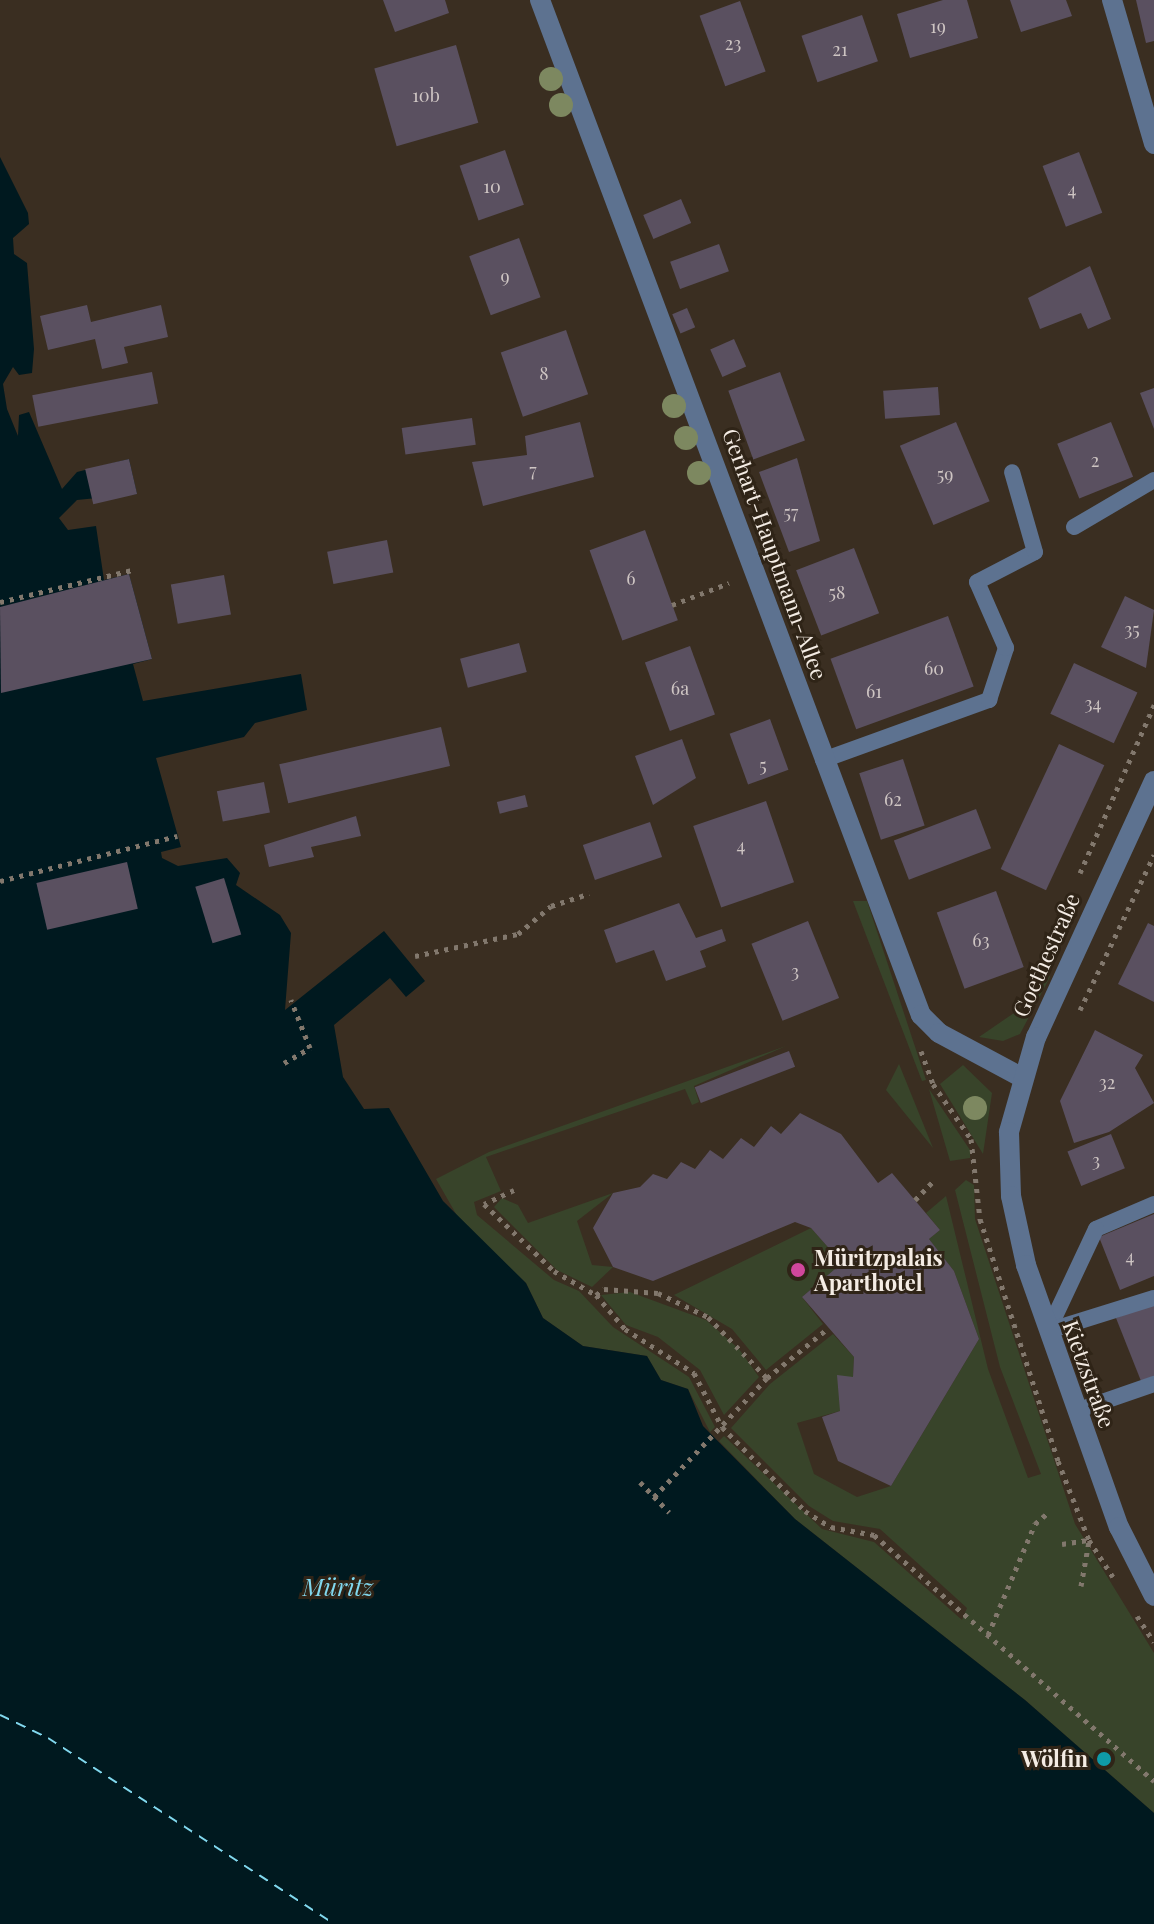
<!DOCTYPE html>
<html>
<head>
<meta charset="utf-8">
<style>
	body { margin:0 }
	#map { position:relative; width:1154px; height:1924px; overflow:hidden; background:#3a2e21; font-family:"Playfair Display",serif }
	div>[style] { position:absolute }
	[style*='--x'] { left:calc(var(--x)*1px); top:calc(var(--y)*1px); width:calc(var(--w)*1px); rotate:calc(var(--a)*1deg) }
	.green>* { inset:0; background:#38442a }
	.water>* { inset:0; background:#00191f }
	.ferry>* { height:2px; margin-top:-1px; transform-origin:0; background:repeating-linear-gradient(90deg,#81d8ee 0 10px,transparent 0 18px) }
	.building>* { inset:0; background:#5a5060; transform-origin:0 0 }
	.path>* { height:5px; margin-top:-2.5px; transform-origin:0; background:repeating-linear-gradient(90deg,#82786d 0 4px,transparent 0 10px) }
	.service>* { height:16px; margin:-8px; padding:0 8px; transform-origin:8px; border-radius:8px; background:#5d7290 }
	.minor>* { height:20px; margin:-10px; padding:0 10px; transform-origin:10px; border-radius:10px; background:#5d7290 }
	.trees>* { width:24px; height:24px; margin:-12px; border-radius:50%; background:#7d8860 }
	.dots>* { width:22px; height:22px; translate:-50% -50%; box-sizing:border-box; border:4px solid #2f2417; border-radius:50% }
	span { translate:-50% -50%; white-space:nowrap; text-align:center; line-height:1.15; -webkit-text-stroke:6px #2f2417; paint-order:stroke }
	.number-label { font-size:18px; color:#cec5c3 }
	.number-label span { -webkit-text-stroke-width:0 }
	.street-label { font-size:22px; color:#f4ece4 }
	.poi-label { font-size:22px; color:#f4ece4; font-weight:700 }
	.left { translate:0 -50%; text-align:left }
	.right { translate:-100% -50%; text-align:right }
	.water-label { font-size:24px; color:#81d8ee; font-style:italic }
</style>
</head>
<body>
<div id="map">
	<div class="green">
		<div style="clip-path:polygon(853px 901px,867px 901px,926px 1080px,922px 1081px)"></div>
		<div style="clip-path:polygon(1043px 966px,1050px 977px,1020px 1034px,1003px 1041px,979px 1037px,1027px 1004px)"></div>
		<div style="clip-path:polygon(786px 1046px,694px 1086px,699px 1102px,692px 1105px,685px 1089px,486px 1157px,501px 1191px,474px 1202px,477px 1215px,554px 1280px,579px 1291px,613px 1327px,689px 1377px,715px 1427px,710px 1432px,688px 1389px,661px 1380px,647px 1356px,583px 1346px,543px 1318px,526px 1283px,463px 1226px,436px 1179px,489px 1152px)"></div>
		<div style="clip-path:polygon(899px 1064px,933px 1148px,886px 1090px)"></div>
		<div style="clip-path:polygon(963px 1065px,992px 1093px,983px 1154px,940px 1084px)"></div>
		<div style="clip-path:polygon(929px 1089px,970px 1150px,970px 1158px,950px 1161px)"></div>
		<div style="clip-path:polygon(966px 1180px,974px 1185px,975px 1219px,1075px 1524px,1154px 1653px,1154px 1813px,1025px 1700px,795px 1519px,719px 1441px,724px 1436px,822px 1529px,874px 1542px,962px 1620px,967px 1608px,880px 1529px,833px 1521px,809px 1506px,731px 1428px,770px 1384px,833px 1334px,854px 1357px,853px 1377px,840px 1411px,797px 1423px,814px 1474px,857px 1497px,891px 1486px,979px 1339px,954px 1271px,929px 1239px,940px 1230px,926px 1213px,946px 1196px,988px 1369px,1028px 1478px,1041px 1474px,1000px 1367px,955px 1190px)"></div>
		<div style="clip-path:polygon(613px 1193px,577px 1221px,592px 1265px,613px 1267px,592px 1287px,557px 1270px,494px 1207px,502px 1198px,518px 1205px,528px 1223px)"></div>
		<div style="clip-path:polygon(811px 1228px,842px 1263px,802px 1297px,823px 1324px,766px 1370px,732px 1329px,674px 1295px)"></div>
		<div style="clip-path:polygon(630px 1292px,706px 1320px,739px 1349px,759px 1377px,724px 1415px,700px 1370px,658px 1337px,626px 1325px,601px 1295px)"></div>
	</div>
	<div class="water">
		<div style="clip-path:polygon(0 157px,28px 213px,29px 224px,13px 238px,14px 254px,27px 263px,34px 349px,32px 373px,19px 375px,13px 367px,3px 384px,7px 409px,18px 436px,19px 415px,29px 412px,62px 489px,77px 472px,129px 459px,137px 494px,77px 500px,59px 518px,68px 530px,96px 526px,104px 580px,129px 574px,152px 659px,133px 664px,143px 701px,301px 674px,307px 710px,255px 723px,244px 737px,156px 758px,181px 847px,161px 852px,162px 858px,178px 866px,227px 858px,240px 873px,236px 885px,280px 915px,291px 933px,285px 1010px,384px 931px,425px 981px,406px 997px,390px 978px,334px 1025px,343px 1077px,364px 1109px,389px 1108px,443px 1201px,526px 1283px,543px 1318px,583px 1346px,647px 1356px,661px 1380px,688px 1389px,703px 1426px,795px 1519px,1025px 1700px,1154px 1813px,1154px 1924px,0 1924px)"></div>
	</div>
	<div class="ferry">
		<div style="--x:0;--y:1715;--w:53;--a:25.6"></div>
		<div style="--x:48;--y:1738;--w:341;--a:33"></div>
	</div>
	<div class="building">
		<div style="clip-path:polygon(383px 0,445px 0,449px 13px,395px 32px)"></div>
		<div style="clip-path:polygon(943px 0,967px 0,978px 38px,910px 58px,897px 14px)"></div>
		<div style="clip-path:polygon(1010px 0,1066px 0,1072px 16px,1021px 32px)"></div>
		<div style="clip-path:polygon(1136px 0,1154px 0,1154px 41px,1146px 43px)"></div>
		<div style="left:740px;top:1px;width:75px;height:43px;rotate:70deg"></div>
		<div style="left:862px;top:15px;width:49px;height:64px;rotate:71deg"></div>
		<div style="left:456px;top:45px;width:81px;height:85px;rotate:74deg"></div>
		<div style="left:505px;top:150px;width:58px;height:48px;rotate:71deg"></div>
		<div style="left:1079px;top:152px;width:65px;height:39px;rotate:69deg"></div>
		<div style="left:681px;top:199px;width:26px;height:41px;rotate:67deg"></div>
		<div style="left:519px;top:238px;width:63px;height:53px;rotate:70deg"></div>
		<div style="left:719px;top:244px;width:29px;height:52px;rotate:70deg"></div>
		<div style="clip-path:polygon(1090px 266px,1111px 319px,1088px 329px,1081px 313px,1040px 329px,1028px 298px)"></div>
		<div style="clip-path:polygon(87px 305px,91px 322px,161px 305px,168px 337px,124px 347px,128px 363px,102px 369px,95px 339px,48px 350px,40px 316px)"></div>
		<div style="left:687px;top:308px;width:21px;height:16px;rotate:67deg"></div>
		<div style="left:566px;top:330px;width:68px;height:69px;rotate:71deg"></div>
		<div style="left:734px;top:339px;width:30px;height:26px;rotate:66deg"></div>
		<div style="left:152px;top:372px;width:32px;height:122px;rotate:79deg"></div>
		<div style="left:780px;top:372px;width:73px;height:55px;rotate:70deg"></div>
		<div style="left:938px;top:387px;width:28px;height:55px;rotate:86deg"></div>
		<div style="clip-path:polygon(1154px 388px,1154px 429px,1140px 393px)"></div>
		<div style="left:472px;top:418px;width:27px;height:71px;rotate:82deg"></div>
		<div style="clip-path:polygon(580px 422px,594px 477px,483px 506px,472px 462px,527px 455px,525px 436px)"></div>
		<div style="left:956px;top:422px;width:86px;height:61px;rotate:67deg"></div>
		<div style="left:1111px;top:422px;width:59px;height:58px;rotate:68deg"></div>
		<div style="clip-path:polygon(797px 458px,820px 541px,789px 552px,759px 472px)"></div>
		<div style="left:129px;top:459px;width:36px;height:45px;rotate:77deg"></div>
		<div style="left:645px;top:530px;width:96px;height:59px;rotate:70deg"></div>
		<div style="left:387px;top:540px;width:33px;height:61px;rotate:79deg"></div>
		<div style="left:854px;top:548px;width:70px;height:62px;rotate:69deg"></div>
		<div style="clip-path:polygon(129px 574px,152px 659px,1px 693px,0 607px)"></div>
		<div style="left:224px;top:575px;width:40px;height:54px;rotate:80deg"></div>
		<div style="clip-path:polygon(1125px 596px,1154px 610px,1146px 668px,1101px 647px)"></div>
		<div style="left:948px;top:616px;width:75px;height:125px;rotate:70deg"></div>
		<div style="left:519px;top:643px;width:30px;height:61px;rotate:75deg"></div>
		<div style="left:690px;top:646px;width:73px;height:48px;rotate:70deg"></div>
		<div style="left:1074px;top:663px;width:70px;height:56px;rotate:25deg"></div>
		<div style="left:770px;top:719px;width:54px;height:43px;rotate:70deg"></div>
		<div style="left:441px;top:727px;width:40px;height:166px;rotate:77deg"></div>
		<div style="clip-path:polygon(682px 739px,696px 778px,653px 805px,635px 756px)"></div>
		<div style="left:1059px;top:744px;width:50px;height:138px;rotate:25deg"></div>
		<div style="left:903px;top:759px;width:70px;height:46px;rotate:72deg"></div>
		<div style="left:264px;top:782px;width:31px;height:48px;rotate:79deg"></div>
		<div style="left:525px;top:795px;width:12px;height:29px;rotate:76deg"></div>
		<div style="left:766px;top:801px;width:86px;height:77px;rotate:71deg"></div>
		<div style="left:976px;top:809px;width:42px;height:88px;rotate:69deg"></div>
		<div style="clip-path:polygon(356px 816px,361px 836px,311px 847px,314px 857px,269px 867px,264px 845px)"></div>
		<div style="left:650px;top:822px;width:37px;height:71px;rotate:71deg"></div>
		<div style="left:127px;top:862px;width:48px;height:93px;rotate:77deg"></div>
		<div style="left:224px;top:878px;width:59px;height:30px;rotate:73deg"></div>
		<div style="left:996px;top:891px;width:81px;height:63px;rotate:70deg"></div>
		<div style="clip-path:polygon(679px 903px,696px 938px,722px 929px,726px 941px,700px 951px,706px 967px,666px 981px,654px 950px,616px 963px,604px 930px)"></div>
		<div style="left:808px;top:921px;width:83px;height:61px;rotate:68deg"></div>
		<div style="clip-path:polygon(1148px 923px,1154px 926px,1154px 1002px,1118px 984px)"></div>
		<div style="clip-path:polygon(1095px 1030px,1143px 1055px,1135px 1068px,1154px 1103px,1109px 1132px,1074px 1143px,1060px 1101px)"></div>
		<div style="left:789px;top:1051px;width:17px;height:101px;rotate:69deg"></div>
		<div style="clip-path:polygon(800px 1113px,841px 1134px,878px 1183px,892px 1173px,940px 1230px,929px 1239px,954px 1271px,979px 1339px,891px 1486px,838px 1461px,822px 1417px,840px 1411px,837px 1375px,853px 1377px,854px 1357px,802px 1297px,842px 1263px,811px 1228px,795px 1222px,653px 1281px,613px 1267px,593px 1228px,613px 1193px,640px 1187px,653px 1174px,667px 1179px,681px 1162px,695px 1169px,710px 1150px,723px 1159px,741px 1138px,754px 1147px,771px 1126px,781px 1134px)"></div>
		<div style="left:1111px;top:1134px;width:37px;height:47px;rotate:68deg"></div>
		<div style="clip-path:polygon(1154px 1214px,1154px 1276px,1120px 1290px,1099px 1237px)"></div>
		<div style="clip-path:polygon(1154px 1303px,1154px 1376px,1141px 1381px,1116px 1318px)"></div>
	</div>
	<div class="path">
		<div style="--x:0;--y:602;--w:136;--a:-13.6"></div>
		<div style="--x:672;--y:605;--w:61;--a:-21.1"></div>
		<div style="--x:1080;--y:873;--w:184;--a:-66.2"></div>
		<div style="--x:0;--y:881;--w:183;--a:-14.3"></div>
		<div style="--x:415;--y:956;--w:105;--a:-12.1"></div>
		<div style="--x:518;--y:934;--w:43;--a:-40.3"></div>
		<div style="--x:551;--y:906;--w:40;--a:-18"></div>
		<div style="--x:1080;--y:1010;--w:172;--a:-64.5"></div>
		<div style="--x:921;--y:1051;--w:35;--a:70"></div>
		<div style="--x:933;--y:1084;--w:67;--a:55.4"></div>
		<div style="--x:971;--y:1139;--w:81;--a:83.6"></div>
		<div style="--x:980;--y:1219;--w:254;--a:72.1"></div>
		<div style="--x:1058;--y:1461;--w:85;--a:68.6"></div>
		<div style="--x:1089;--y:1540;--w:44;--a:57"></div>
		<div style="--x:284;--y:1063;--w:30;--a:-30"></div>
		<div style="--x:310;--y:1048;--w:52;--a:-111.6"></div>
		<div style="--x:514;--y:1190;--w:33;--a:155"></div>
		<div style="--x:484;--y:1204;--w:97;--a:43.7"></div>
		<div style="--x:554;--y:1271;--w:48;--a:29.7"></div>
		<div style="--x:596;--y:1295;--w:45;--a:49.5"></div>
		<div style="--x:625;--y:1329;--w:82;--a:32.5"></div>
		<div style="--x:694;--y:1373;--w:61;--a:62.6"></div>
		<div style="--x:722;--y:1427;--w:118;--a:45.3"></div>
		<div style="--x:805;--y:1511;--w:31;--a:32"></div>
		<div style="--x:831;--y:1527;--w:44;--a:10.5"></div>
		<div style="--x:874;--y:1535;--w:373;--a:41.3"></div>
		<div style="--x:915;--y:1200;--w:29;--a:-46"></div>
		<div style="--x:596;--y:1295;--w:10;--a:-37"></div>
		<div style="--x:604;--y:1289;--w:54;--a:4.2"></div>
		<div style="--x:658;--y:1293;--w:55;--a:25.6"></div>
		<div style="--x:708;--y:1317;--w:85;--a:46"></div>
		<div style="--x:640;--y:1482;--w:42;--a:46"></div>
		<div style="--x:654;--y:1497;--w:164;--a:-46.5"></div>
		<div style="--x:767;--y:1378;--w:77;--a:-39.2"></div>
		<div style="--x:1062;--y:1544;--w:26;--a:-9"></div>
		<div style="--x:1081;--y:1586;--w:46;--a:-79.9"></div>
		<div style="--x:1137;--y:1616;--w:31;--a:57"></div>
		<div style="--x:988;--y:1635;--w:121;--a:-67.1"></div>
		<div style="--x:1035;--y:1524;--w:18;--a:-41"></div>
	</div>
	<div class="service">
		<div style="--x:1074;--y:527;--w:93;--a:-30.4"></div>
		<div style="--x:823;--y:760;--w:177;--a:-19.9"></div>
		<div style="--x:989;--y:700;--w:55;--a:-71.9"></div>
		<div style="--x:1006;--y:648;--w:72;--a:-113.7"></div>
		<div style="--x:977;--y:582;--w:65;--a:-27.3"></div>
		<div style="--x:1035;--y:552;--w:83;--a:-106"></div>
		<div style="--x:1154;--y:1204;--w:63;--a:156.7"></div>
		<div style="--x:1096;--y:1229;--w:113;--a:115.2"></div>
		<div style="--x:1048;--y:1331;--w:111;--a:-17.3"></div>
		<div style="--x:1076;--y:1411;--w:83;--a:-19.1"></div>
	</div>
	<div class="minor">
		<div style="--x:540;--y:0;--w:1084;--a:69.43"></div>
		<div style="--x:921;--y:1015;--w:25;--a:45"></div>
		<div style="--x:939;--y:1033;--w:93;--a:28.2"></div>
		<div style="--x:1112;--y:0;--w:150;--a:73.7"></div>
		<div style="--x:1154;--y:781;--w:282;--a:114.7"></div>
		<div style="--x:1036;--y:1037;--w:99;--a:105.9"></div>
		<div style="--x:1009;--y:1132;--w:64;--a:88.2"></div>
		<div style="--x:1011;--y:1196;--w:71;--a:77.7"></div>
		<div style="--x:1026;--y:1265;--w:278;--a:70.5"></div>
		<div style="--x:1119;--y:1527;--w:77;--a:63.1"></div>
	</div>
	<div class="trees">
		<div style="left:551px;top:79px"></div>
		<div style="left:561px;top:105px"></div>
		<div style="left:674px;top:406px"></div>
		<div style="left:686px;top:438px"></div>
		<div style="left:699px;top:473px"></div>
		<div style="left:975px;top:1108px"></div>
	</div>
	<div class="dots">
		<div style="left:798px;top:1270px;background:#d1479c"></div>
		<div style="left:1104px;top:1759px;background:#0f9aa8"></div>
	</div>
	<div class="number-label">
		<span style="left:938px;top:26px">19</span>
		<span style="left:733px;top:43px">23</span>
		<span style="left:840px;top:49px">21</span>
		<span style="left:426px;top:95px">10b</span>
		<span style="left:492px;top:186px">10</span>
		<span style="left:1072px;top:189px">4</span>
		<span style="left:505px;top:276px">9</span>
		<span style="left:544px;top:373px">8</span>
		<span style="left:1095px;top:460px">2</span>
		<span style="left:533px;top:470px">7</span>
		<span style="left:945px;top:474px">59</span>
		<span style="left:791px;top:512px">57</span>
		<span style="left:631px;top:578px">6</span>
		<span style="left:837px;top:592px">58</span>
		<span style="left:1132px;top:629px">35</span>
		<span style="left:934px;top:668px">60</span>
		<span style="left:680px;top:688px">6a</span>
		<span style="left:874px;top:691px">61</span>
		<span style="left:1093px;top:703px">34</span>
		<span style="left:763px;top:765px">5</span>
		<span style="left:893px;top:799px">62</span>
		<span style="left:741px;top:845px">4</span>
		<span style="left:981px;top:940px">63</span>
		<span style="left:795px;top:971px">3</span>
		<span style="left:1107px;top:1082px">32</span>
		<span style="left:1096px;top:1160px">3</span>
		<span style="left:1130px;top:1256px">4</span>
	</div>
	<div class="street-label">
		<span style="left:775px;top:554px;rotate:70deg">Gerhart-Hauptmann-Allee</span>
		<span style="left:1046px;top:955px;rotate:-66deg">Goethestraße</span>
		<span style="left:1089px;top:1374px;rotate:70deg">Kietzstraße</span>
	</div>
	<div class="poi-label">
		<span class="left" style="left:814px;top:1270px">Müritzpalais<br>Aparthotel</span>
		<span class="right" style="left:1088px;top:1759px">Wölfin</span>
	</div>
	<div class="water-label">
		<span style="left:338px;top:1587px">Müritz</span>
	</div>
</div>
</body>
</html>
